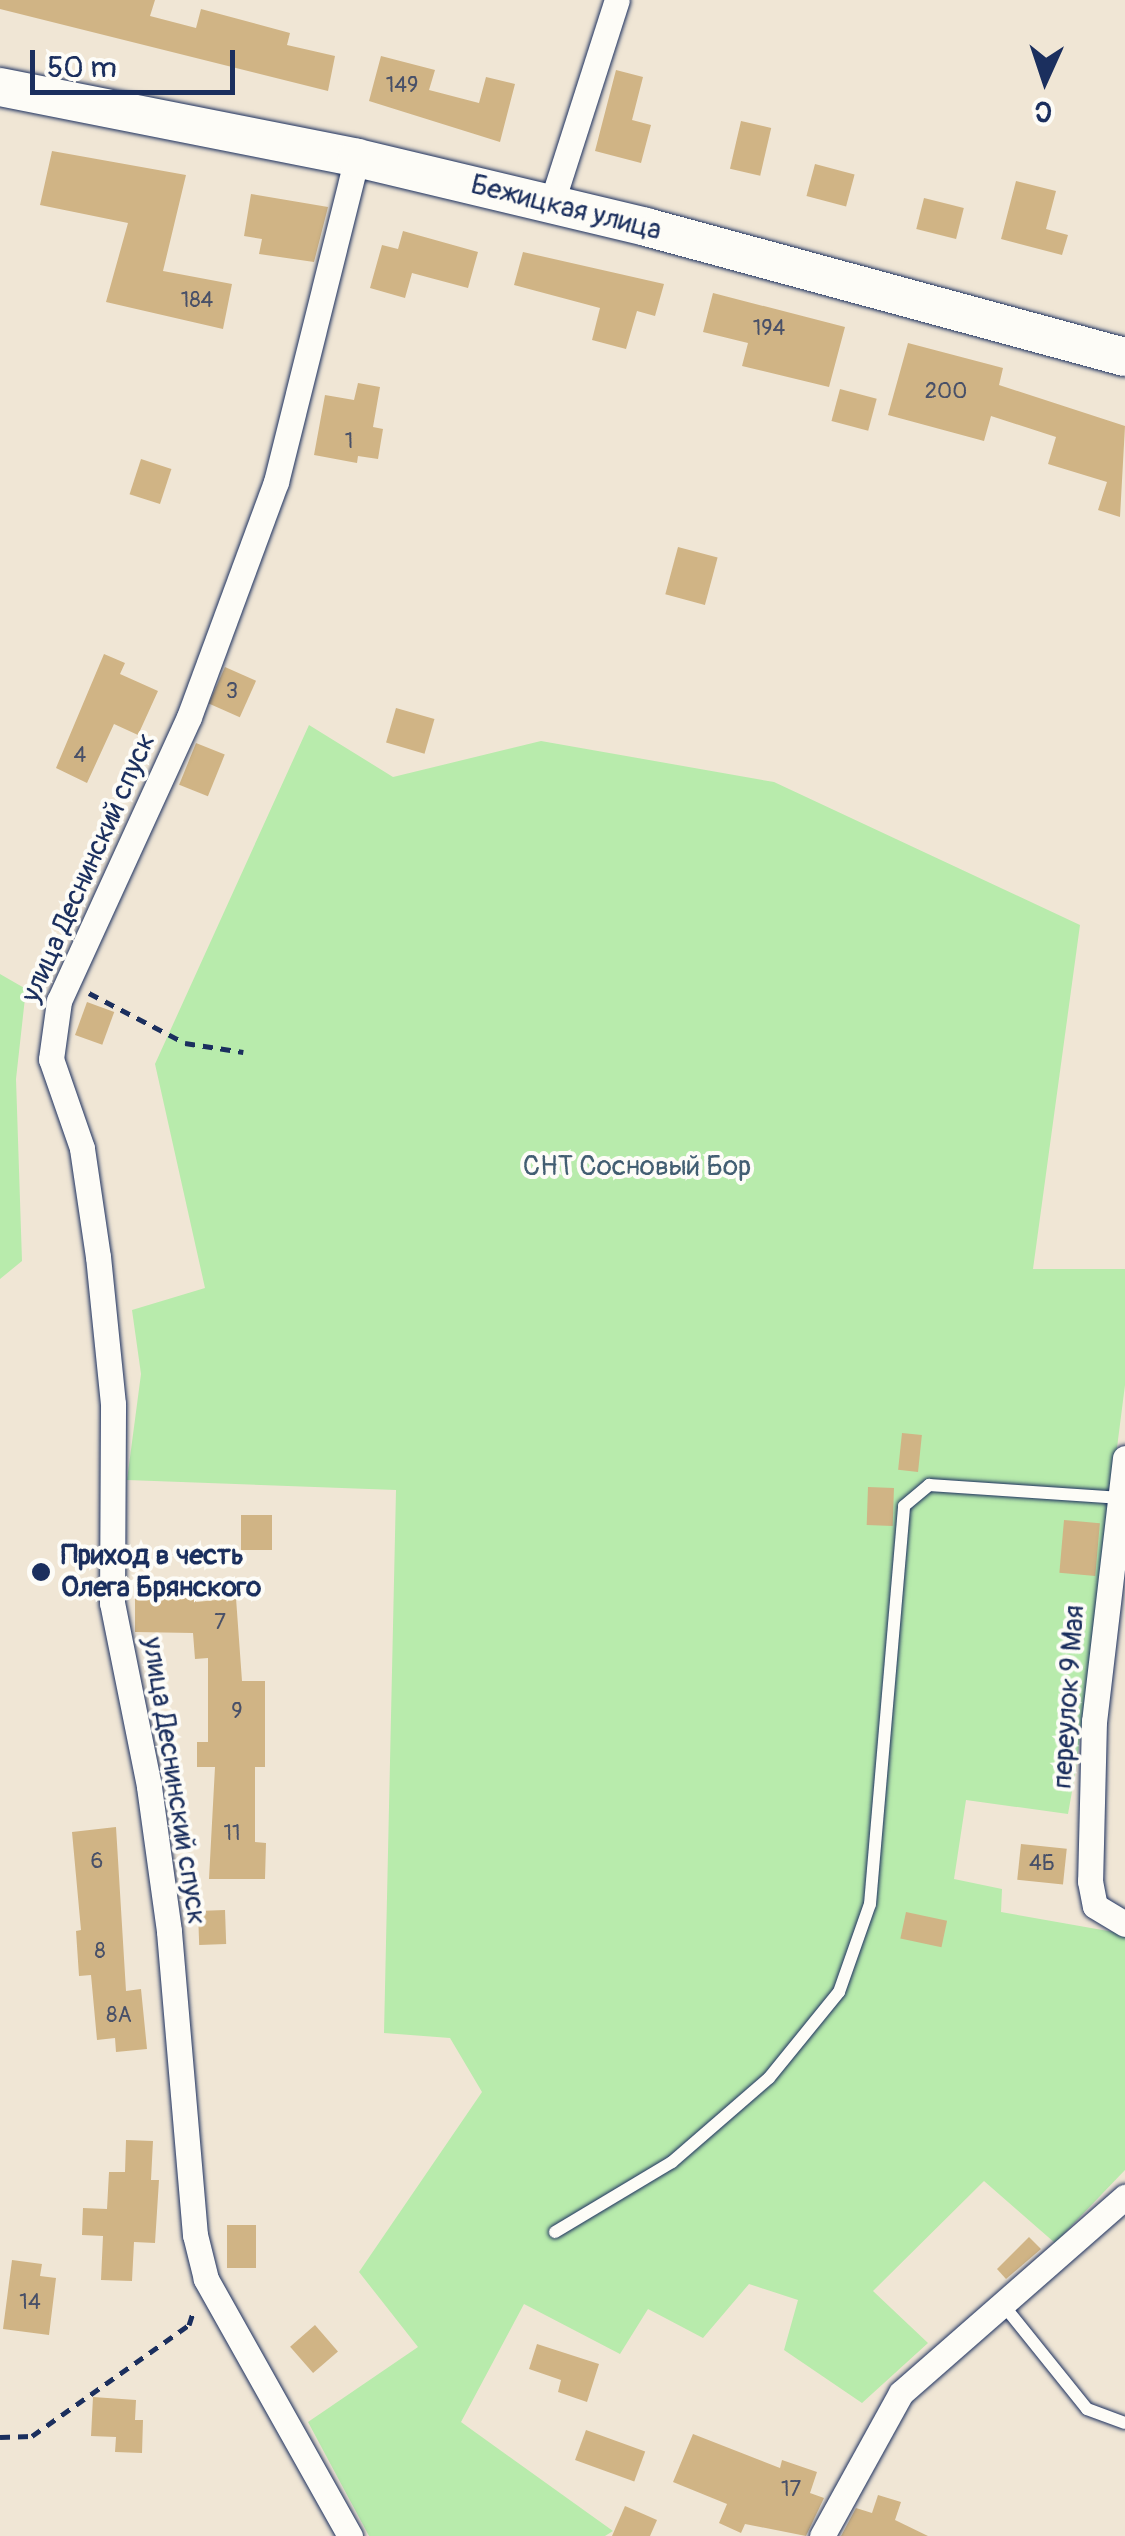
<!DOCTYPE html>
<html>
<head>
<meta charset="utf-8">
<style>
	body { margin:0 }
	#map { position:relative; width:1125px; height:2536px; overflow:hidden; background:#f0e6d5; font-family:Pangolin,sans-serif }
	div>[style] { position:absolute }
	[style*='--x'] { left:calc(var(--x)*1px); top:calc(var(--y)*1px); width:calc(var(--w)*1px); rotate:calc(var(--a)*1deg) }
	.green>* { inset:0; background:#b8ebac }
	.building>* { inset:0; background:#d0b485; transform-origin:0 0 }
	.path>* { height:5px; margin-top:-2.5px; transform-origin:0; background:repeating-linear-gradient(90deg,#1b2f5e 0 10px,transparent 0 18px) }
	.roads { filter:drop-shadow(0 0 2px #1b2f5e) drop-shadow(0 0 2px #1b2f5e) }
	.service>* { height:12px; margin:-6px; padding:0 6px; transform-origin:6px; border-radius:6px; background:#fdfcf7 }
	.minor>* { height:25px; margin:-12.5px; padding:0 12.5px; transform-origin:12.5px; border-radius:12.5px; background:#fdfcf7 }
	.primary>* { height:38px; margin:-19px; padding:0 19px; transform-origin:19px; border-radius:19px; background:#fdfcf7 }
	.dots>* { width:28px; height:28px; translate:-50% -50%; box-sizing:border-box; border:5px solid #fdfcf7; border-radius:50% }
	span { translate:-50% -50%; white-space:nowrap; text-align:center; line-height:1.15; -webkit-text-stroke:8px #fdfcf7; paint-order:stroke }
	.number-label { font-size:22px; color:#485068 }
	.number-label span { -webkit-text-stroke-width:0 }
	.street-label { font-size:28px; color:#1b2f5e }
	.park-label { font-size:28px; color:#425e72 }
	.poi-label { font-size:28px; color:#1b2f5e; font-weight:700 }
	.left { translate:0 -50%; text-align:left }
	.north { position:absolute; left:995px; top:30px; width:100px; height:100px; -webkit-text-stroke:8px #fdfcf7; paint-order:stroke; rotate:183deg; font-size:28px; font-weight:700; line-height:40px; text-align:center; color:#1b2f5e }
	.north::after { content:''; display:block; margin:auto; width:35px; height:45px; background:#1b2f5e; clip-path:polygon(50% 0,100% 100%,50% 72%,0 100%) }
	.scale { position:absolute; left:30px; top:50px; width:205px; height:45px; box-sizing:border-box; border:5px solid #1b2f5e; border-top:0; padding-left:12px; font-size:30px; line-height:35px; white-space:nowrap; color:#1b2f5e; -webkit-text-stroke:8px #fdfcf7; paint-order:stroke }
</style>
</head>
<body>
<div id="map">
	<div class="green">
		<div style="clip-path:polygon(309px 725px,393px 777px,541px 741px,774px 782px,1080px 925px,1033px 1269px,1125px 1269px,1125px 1385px,1076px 1769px,1068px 1814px,966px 1800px,954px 1879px,1002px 1889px,1001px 1912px,1125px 1934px,1125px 2170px,1055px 2243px,984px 2181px,873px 2291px,928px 2343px,862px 2403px,784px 2350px,798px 2300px,749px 2284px,703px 2338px,648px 2309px,620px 2354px,524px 2304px,461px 2422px,613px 2531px,605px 2536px,369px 2536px,308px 2422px,418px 2347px,359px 2272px,482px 2092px,450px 2038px,384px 2033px,396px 1490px,127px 1480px,141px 1374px,132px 1310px,205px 1288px,155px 1064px)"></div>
		<div style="clip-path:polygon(0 974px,26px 989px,16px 1079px,22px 1261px,0 1279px)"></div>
	</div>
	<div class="building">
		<div style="clip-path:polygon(0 0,155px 0,150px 16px,196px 28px,201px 9px,290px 33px,287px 45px,335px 56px,328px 91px,0 9px)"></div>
		<div style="clip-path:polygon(381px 56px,435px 70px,429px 90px,479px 103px,486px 77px,515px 84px,500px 142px,369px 101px)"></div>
		<div style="clip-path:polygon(616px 70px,643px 77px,632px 120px,651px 125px,641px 163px,595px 151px)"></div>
		<div style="left:741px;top:121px;width:31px;height:49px;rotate:13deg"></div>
		<div style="clip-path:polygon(52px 151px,186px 175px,163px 271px,232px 284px,223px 329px,106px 302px,128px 223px,40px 205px)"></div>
		<div style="left:815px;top:164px;width:41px;height:33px;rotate:15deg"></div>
		<div style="clip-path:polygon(1016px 181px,1056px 191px,1046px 229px,1068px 235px,1062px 255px,1001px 239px)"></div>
		<div style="clip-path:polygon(251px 194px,328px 207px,314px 262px,259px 254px,262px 239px,244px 236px)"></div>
		<div style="left:924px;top:198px;width:41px;height:32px;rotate:14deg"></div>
		<div style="clip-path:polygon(403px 231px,478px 252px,468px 288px,412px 273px,405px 298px,370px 288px,382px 245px,398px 249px)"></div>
		<div style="clip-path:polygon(523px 252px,664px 284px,655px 316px,637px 311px,626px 349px,592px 340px,600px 308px,514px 285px)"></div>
		<div style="clip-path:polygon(713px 293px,845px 327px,829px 387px,742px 366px,748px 343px,703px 332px)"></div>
		<div style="clip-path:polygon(908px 343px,1003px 368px,999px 385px,1125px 426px,1120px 517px,1098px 510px,1107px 482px,1048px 464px,1056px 437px,991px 416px,984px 441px,888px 415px)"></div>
		<div style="clip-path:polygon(358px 383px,380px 387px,373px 427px,383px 429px,378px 459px,358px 456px,357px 463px,314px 455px,325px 395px,354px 400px)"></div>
		<div style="left:840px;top:389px;width:38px;height:33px;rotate:15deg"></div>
		<div style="left:141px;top:459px;width:32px;height:37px;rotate:18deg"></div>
		<div style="left:678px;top:547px;width:41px;height:49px;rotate:15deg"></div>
		<div style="clip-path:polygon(104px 654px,125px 663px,120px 674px,158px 691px,138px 735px,114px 724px,87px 783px,56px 768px)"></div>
		<div style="left:225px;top:667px;width:34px;height:40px;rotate:24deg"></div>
		<div style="left:396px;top:708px;width:40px;height:36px;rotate:16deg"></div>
		<div style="left:196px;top:743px;width:31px;height:45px;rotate:22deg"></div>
		<div style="left:87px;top:1002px;width:29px;height:35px;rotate:20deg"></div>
		<div style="left:902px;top:1433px;width:20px;height:37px;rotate:6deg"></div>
		<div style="left:868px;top:1487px;width:26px;height:38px;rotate:2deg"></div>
		<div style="left:241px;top:1515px;width:31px;height:35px"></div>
		<div style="left:1064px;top:1520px;width:36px;height:53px;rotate:5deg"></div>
		<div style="clip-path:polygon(135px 1577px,157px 1577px,157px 1587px,196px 1587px,196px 1602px,236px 1598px,242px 1681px,265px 1681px,265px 1767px,255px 1767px,255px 1842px,266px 1843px,265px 1879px,209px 1879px,215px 1767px,197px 1767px,197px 1742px,208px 1742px,208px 1658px,195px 1659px,193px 1633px,135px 1632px)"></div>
		<div style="clip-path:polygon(116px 1827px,126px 1991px,141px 1989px,147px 2049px,116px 2052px,115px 2038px,97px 2040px,91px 1975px,79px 1976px,76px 1931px,81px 1930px,72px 1832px)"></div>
		<div style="left:1021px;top:1844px;width:46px;height:36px;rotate:6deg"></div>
		<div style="left:225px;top:1910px;width:34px;height:27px;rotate:88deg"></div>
		<div style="left:906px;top:1912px;width:42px;height:27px;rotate:12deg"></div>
		<div style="clip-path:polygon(126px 2140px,153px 2141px,151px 2180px,159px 2180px,155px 2243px,134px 2242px,132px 2281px,101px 2280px,103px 2236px,82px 2235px,83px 2208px,107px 2209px,109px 2172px,125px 2172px)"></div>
		<div style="left:256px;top:2225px;width:43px;height:29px;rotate:90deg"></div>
		<div style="clip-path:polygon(1029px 2237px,1041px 2249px,1006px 2279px,997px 2269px)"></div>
		<div style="clip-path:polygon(12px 2260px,42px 2264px,40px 2276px,56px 2278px,49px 2335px,3px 2329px)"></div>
		<div style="left:315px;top:2325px;width:35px;height:33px;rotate:49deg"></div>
		<div style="clip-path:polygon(537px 2344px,599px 2364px,587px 2402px,558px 2392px,561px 2380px,529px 2369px)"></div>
		<div style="clip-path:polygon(93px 2397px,136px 2400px,135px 2420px,143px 2420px,142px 2453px,115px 2452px,116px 2437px,91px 2436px)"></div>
		<div style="left:586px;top:2430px;width:63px;height:32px;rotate:20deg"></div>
		<div style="clip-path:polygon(693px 2434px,780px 2468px,782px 2460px,817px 2472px,810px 2493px,824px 2498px,806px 2536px,745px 2524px,741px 2533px,719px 2523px,727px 2504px,673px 2482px)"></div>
		<div style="clip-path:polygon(878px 2495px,901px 2502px,895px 2520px,928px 2536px,841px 2536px,856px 2508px,872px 2513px)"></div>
		<div style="clip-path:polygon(625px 2506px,657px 2520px,650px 2536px,612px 2536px)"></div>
	</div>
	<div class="path">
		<div style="--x:89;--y:993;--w:108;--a:27.5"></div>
		<div style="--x:185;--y:1043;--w:59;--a:8.8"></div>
		<div style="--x:0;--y:2437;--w:32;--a:-2"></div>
		<div style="--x:32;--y:2436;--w:192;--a:-35.3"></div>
		<div style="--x:189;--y:2325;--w:16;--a:-72"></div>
	</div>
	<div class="roads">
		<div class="service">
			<div style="--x:555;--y:2232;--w:136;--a:-30.9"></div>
			<div style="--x:672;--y:2162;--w:128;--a:-40.9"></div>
			<div style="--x:769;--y:2078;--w:111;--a:-50.9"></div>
			<div style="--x:839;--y:1992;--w:93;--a:-70.6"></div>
			<div style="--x:870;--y:1904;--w:399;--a:-85.1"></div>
			<div style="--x:904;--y:1506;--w:33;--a:-40"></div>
			<div style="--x:929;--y:1485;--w:189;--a:3.9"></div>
			<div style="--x:1005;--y:2307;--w:131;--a:51.2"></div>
			<div style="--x:1087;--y:2409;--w:40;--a:20.2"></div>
		</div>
		<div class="minor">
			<div style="--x:551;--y:205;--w:215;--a:-72.2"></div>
			<div style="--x:1125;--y:1458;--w:265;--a:96.7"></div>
			<div style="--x:1094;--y:1721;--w:160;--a:91.4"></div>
			<div style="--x:1090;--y:1881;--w:25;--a:79"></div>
			<div style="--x:1095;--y:1906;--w:35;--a:31"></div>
			<div style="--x:350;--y:2536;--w:295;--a:-119.3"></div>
			<div style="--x:206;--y:2279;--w:45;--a:-104"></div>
			<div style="--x:195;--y:2235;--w:305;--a:-94.9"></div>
			<div style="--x:169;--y:1931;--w:146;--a:-97.9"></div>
			<div style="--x:149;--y:1786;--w:187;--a:-101.4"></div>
			<div style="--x:112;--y:1603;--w:199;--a:-89.7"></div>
			<div style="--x:113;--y:1404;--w:148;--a:-95.8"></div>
			<div style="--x:98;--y:1257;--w:110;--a:-98.4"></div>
			<div style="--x:82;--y:1148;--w:94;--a:-109.2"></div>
			<div style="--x:51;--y:1059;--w:59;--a:-82.1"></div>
			<div style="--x:59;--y:1001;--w:312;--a:-65.4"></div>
			<div style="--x:189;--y:717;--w:251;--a:-69.7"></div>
			<div style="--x:276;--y:482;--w:334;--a:-76"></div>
			<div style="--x:822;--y:2536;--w:163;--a:-61.1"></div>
			<div style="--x:901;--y:2393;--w:298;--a:-41.2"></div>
		</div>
		<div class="primary">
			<div style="--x:0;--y:87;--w:364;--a:11.2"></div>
			<div style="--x:357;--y:158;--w:297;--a:13.4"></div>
			<div style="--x:646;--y:227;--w:496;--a:15.2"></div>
		</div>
	</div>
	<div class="dots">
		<div style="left:41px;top:1572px;background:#1b2f5e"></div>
	</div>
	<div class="number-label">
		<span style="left:402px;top:86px">149</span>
		<span style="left:197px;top:301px">184</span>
		<span style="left:769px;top:329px">194</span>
		<span style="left:946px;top:392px">200</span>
		<span style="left:349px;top:442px">1</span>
		<span style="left:232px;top:692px">3</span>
		<span style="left:80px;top:756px">4</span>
		<span style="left:220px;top:1623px">7</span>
		<span style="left:237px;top:1712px">9</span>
		<span style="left:232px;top:1834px">11</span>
		<span style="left:97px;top:1862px">6</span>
		<span style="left:1042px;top:1864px">4Б</span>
		<span style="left:100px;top:1952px">8</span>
		<span style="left:119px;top:2016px">8А</span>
		<span style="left:30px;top:2303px">14</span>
		<span style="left:791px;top:2490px">17</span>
	</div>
	<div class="street-label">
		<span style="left:566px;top:208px;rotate:14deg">Бежицкая улица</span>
		<span style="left:89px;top:868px;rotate:-66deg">улица Деснинский спуск</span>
		<span style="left:1069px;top:1697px;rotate:-86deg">переулок 9 Мая</span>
		<span style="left:174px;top:1781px;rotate:81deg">улица Деснинский спуск</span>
	</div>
	<div class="park-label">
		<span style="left:637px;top:1167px">СНТ Сосновый Бор</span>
	</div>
	<div class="poi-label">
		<span class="left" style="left:61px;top:1572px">Приход в честь<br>Олега Брянского</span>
	</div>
	<div class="north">С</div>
	<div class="scale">50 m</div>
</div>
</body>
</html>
